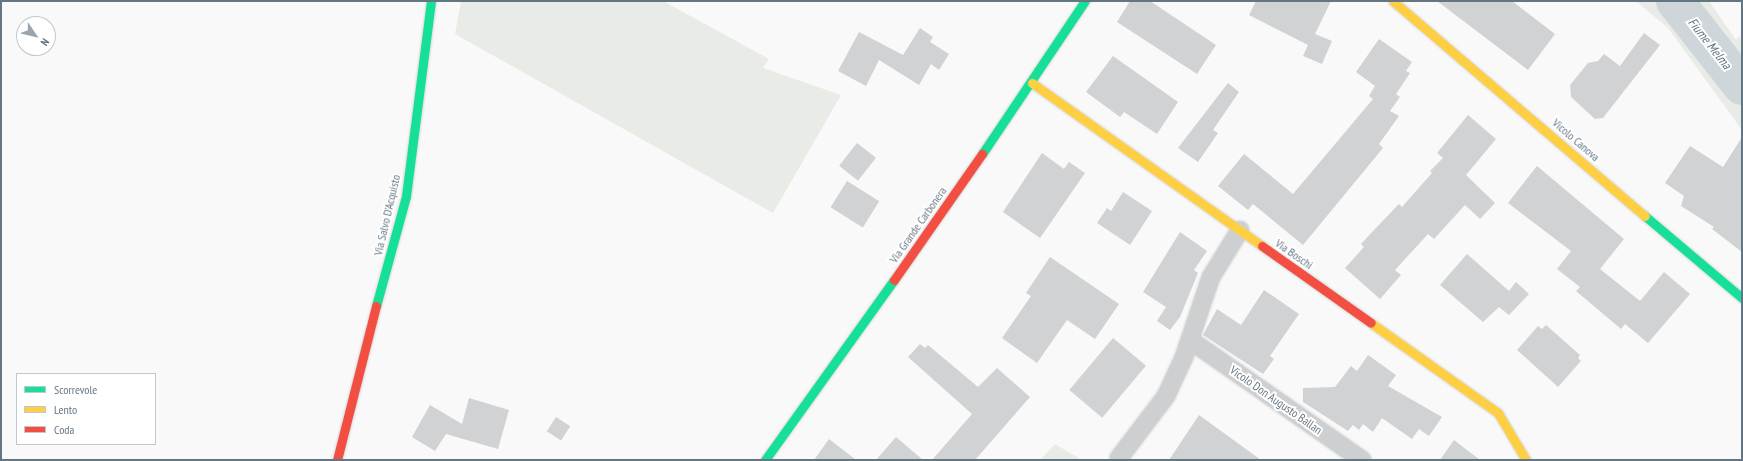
<!DOCTYPE html>
<html>
<head>
<meta charset="utf-8">
<style>
	body { margin:0 }
	#map { position:relative; width:1743px; height:461px; overflow:hidden; background:#f9f9f9; font-family:"PT Sans Narrow",sans-serif }
	div>[style] { position:absolute }
	[style*='--x'] { left:calc(var(--x)*1px); top:calc(var(--y)*1px); width:calc(var(--w)*1px); rotate:calc(var(--a)*1deg) }
	.green>* { inset:0; background:#e8ebe6 }
	.river>* { height:38px; margin:-19px; padding:0 19px; transform-origin:19px; border-radius:19px; background:#ced6d9 }
	.building>* { inset:0; background:#d0d2d3; transform-origin:0 0 }
	.roads { filter:drop-shadow(0 0 1px #d5d6d7) drop-shadow(0 0 1px #d5d6d7) }
	.street>* { height:18px; margin:-9px; padding:0 9px; transform-origin:9px; border-radius:9px; background:#cecfd0 }
	.fast>* { height:9px; margin:-4.5px; padding:0 4.5px; transform-origin:4.5px; border-radius:4.5px; background:#16e098 }
	.slow>* { height:9px; margin:-4.5px; padding:0 4.5px; transform-origin:4.5px; border-radius:4.5px; background:#ffcf43 }
	.jam>* { height:9px; margin:-4.5px; padding:0 4.5px; transform-origin:4.5px; border-radius:4.5px; background:#f24e42 }
	span { translate:-50% -50%; white-space:nowrap; text-align:center; line-height:1.15; -webkit-text-stroke:4px #fff; paint-order:stroke }
	.street-label { font-size:12px; color:#657683 }
	.water-label { font-size:13px; color:#60757c; font-style:italic }
	.frame { position:absolute; inset:0; border:2px solid #657683; pointer-events:none }
	.legend { position:absolute; left:16px; top:373px; width:140px; height:72px; box-sizing:border-box; background:#fff; border:1px solid #c1c8cd; margin:0; padding:5px 7px; list-style:none; font-size:12px; color:#657683 }
	.legend li { display:flex; align-items:center; gap:8px; height:20px }
	.legend b { width:20px; border:1px solid #c1c8cd }
	.north { position:absolute; left:16px; top:16px; width:40px; height:40px; box-sizing:border-box; background:#fff; border:1px solid #c1c8cd; border-radius:50%; rotate:125deg; font-size:11px; font-weight:700; line-height:16px; text-align:center; color:#657683 }
	.north::after { content:''; display:block; margin:auto; width:14px; height:18px; background:#99a4ac; clip-path:polygon(50% 0,100% 100%,50% 72%,0 100%) }
</style>
</head>
<body>
<div id="map">
	<div class="green">
		<div style="clip-path:polygon(461px 1px,663px 1px,769px 59px,763px 68px,841px 95px,773px 213px,455px 34px)"></div>
		<div style="clip-path:polygon(1636px 1px,1709px 1px,1736px 40px,1739px 36px,1742px 40px,1742px 130px,1668px 28px)"></div>
		<div style="clip-path:polygon(1055px 444px,1082px 460px,1040px 460px)"></div>
	</div>
	<div class="river">
		<div style="--x:1675;--y:1;--w:108;--a:51.8"></div>
	</div>
	<div class="building">
		<div style="clip-path:polygon(1130px 1px,1150px 1px,1216px 45px,1197px 74px,1117px 22px)"></div>
		<div style="clip-path:polygon(1256px 1px,1331px 1px,1315px 34px,1332px 41px,1322px 64px,1303px 56px,1308px 45px,1249px 15px)"></div>
		<div style="clip-path:polygon(1437px 1px,1512px 1px,1555px 34px,1528px 70px)"></div>
		<div style="clip-path:polygon(920px 28px,933px 37px,930px 42px,949px 54px,939px 70px,931px 64px,919px 85px,879px 60px,866px 86px,838px 71px,859px 32px,903px 55px)"></div>
		<div style="clip-path:polygon(1644px 33px,1660px 45px,1603px 118px,1595px 119px,1571px 97px,1570px 85px,1588px 63px,1598px 61px,1604px 54px,1620px 66px)"></div>
		<div style="clip-path:polygon(1379px 39px,1412px 62px,1406px 71px,1410px 73px,1396px 94px,1400px 97px,1390px 111px,1399px 116px,1379px 144px,1383px 148px,1303px 245px,1253px 204px,1248px 210px,1218px 186px,1244px 154px,1293px 194px,1373px 99px,1369px 96px,1375px 86px,1356px 72px)"></div>
		<div style="clip-path:polygon(1113px 56px,1178px 102px,1157px 134px,1124px 112px,1120px 117px,1086px 92px)"></div>
		<div style="clip-path:polygon(1228px 83px,1239px 92px,1213px 130px,1218px 133px,1198px 162px,1178px 148px)"></div>
		<div style="clip-path:polygon(1468px 115px,1496px 139px,1466px 175px,1495px 203px,1480px 219px,1465px 205px,1434px 239px,1428px 234px,1395px 270px,1401px 275px,1380px 299px,1345px 268px,1364px 247px,1361px 244px,1374px 230px,1399px 204px,1402px 207px,1432px 173px,1430px 171px,1443px 158px,1437px 153px)"></div>
		<div style="clip-path:polygon(1742px 137px,1742px 252px,1712px 229px,1714px 227px,1681px 206px,1684px 196px,1665px 183px,1690px 146px,1723px 167px)"></div>
		<div style="left:857px;top:143px;width:24px;height:29px;rotate:38deg"></div>
		<div style="clip-path:polygon(1042px 153px,1064px 169px,1069px 162px,1085px 173px,1040px 238px,1003px 212px)"></div>
		<div style="clip-path:polygon(1537px 166px,1624px 239px,1600px 269px,1640px 301px,1664px 272px,1690px 294px,1648px 343px,1625px 324px,1621px 329px,1576px 291px,1580px 287px,1557px 269px,1571px 251px,1508px 203px)"></div>
		<div style="left:847px;top:181px;width:38px;height:31px;rotate:32deg"></div>
		<div style="clip-path:polygon(1123px 192px,1152px 211px,1130px 245px,1097px 223px,1107px 208px,1111px 211px)"></div>
		<div style="clip-path:polygon(1180px 232px,1207px 251px,1194px 270px,1198px 273px,1180px 317px,1170px 330px,1157px 321px,1166px 307px,1143px 292px)"></div>
		<div style="clip-path:polygon(1467px 254px,1509px 291px,1516px 282px,1529px 294px,1509px 315px,1499px 307px,1483px 322px,1440px 285px)"></div>
		<div style="clip-path:polygon(1050px 257px,1119px 304px,1095px 339px,1067px 320px,1037px 363px,1002px 338px,1031px 296px,1026px 293px)"></div>
		<div style="clip-path:polygon(1264px 290px,1299px 314px,1270px 356px,1274px 359px,1263px 374px,1203px 335px,1217px 309px,1241px 325px)"></div>
		<div style="clip-path:polygon(1546px 325px,1580px 355px,1578px 358px,1581px 361px,1558px 387px,1517px 350px,1538px 326px,1542px 329px)"></div>
		<div style="left:1113px;top:338px;width:43px;height:68px;rotate:40deg"></div>
		<div style="clip-path:polygon(920px 344px,925px 348px,928px 345px,978px 387px,997px 368px,1030px 397px,975px 460px,932px 460px,972px 414px,908px 357px)"></div>
		<div style="clip-path:polygon(1368px 355px,1396px 375px,1388px 386px,1442px 417px,1429px 436px,1419px 429px,1412px 439px,1382px 418px,1373px 432px,1363px 424px,1359px 430px,1353px 425px,1348px 431px,1303px 402px,1303px 388px,1335px 387px,1351px 366px,1357px 371px)"></div>
		<div style="clip-path:polygon(469px 398px,509px 410px,498px 449px,446px 434px,435px 451px,412px 437px,430px 405px,462px 424px)"></div>
		<div style="clip-path:polygon(1199px 415px,1261px 460px,1169px 460px)"></div>
		<div style="left:556px;top:417px;width:17px;height:17px;rotate:33deg"></div>
		<div style="clip-path:polygon(896px 437px,923px 460px,876px 460px)"></div>
		<div style="clip-path:polygon(829px 439px,856px 460px,814px 460px)"></div>
		<div style="clip-path:polygon(1454px 440px,1480px 460px,1440px 460px)"></div>
	</div>
	<div class="roads">
		<div class="street">
			<div style="--x:1190;--y:340;--w:210;--a:34.9"></div>
			<div style="--x:1119;--y:458;--w:78;--a:-52.8"></div>
			<div style="--x:1166;--y:396;--w:43;--a:-65.2"></div>
			<div style="--x:1184;--y:357;--w:84;--a:-71.4"></div>
			<div style="--x:1211;--y:277;--w:55;--a:-58.3"></div>
		</div>
		<div class="fast">
			<div style="--x:982;--y:154;--w:184;--a:-56.1"></div>
			<div style="--x:1645;--y:216;--w:127;--a:40.2"></div>
			<div style="--x:376;--y:306;--w:114;--a:-74.7"></div>
			<div style="--x:406;--y:196;--w:197;--a:-82.7"></div>
			<div style="--x:765;--y:460;--w:221;--a:-54.4"></div>
		</div>
		<div class="slow">
			<div style="--x:1393;--y:1;--w:331;--a:40.5"></div>
			<div style="--x:1032;--y:83;--w:282;--a:35.3"></div>
			<div style="--x:1371;--y:323;--w:156;--a:35.3"></div>
			<div style="--x:1498;--y:413;--w:55;--a:59.2"></div>
		</div>
		<div class="jam">
			<div style="--x:1262;--y:246;--w:133;--a:35.2"></div>
			<div style="--x:894;--y:280;--w:154;--a:-55.1"></div>
			<div style="--x:337;--y:460;--w:159;--a:-75.8"></div>
		</div>
	</div>
	<div class="street-label">
		<span style="left:1576px;top:140px;rotate:41deg">Vicolo Canova</span>
		<span style="left:387px;top:215px;rotate:-77deg">Via Salvo D'Acquisto</span>
		<span style="left:918px;top:225px;rotate:-55deg">Via Grande Carbonera</span>
		<span style="left:1294px;top:254px;rotate:35deg">Via Boschi</span>
		<span style="left:1276px;top:400px;rotate:35deg">Vicolo Don Augusto Ballan</span>
	</div>
	<div class="water-label">
		<span style="left:1709px;top:44px;rotate:52deg">Fiume Melma</span>
	</div>
	<div class="frame"></div>
	<ul class="legend">
	<li><b style="height:5px;background:#16e098"></b>Scorrevole</li>
	<li><b style="height:5px;background:#ffcf43"></b>Lento</li>
	<li><b style="height:5px;background:#f24e42"></b>Coda</li>
	</ul>
	<div class="north">N</div>
</div>
</body>
</html>
